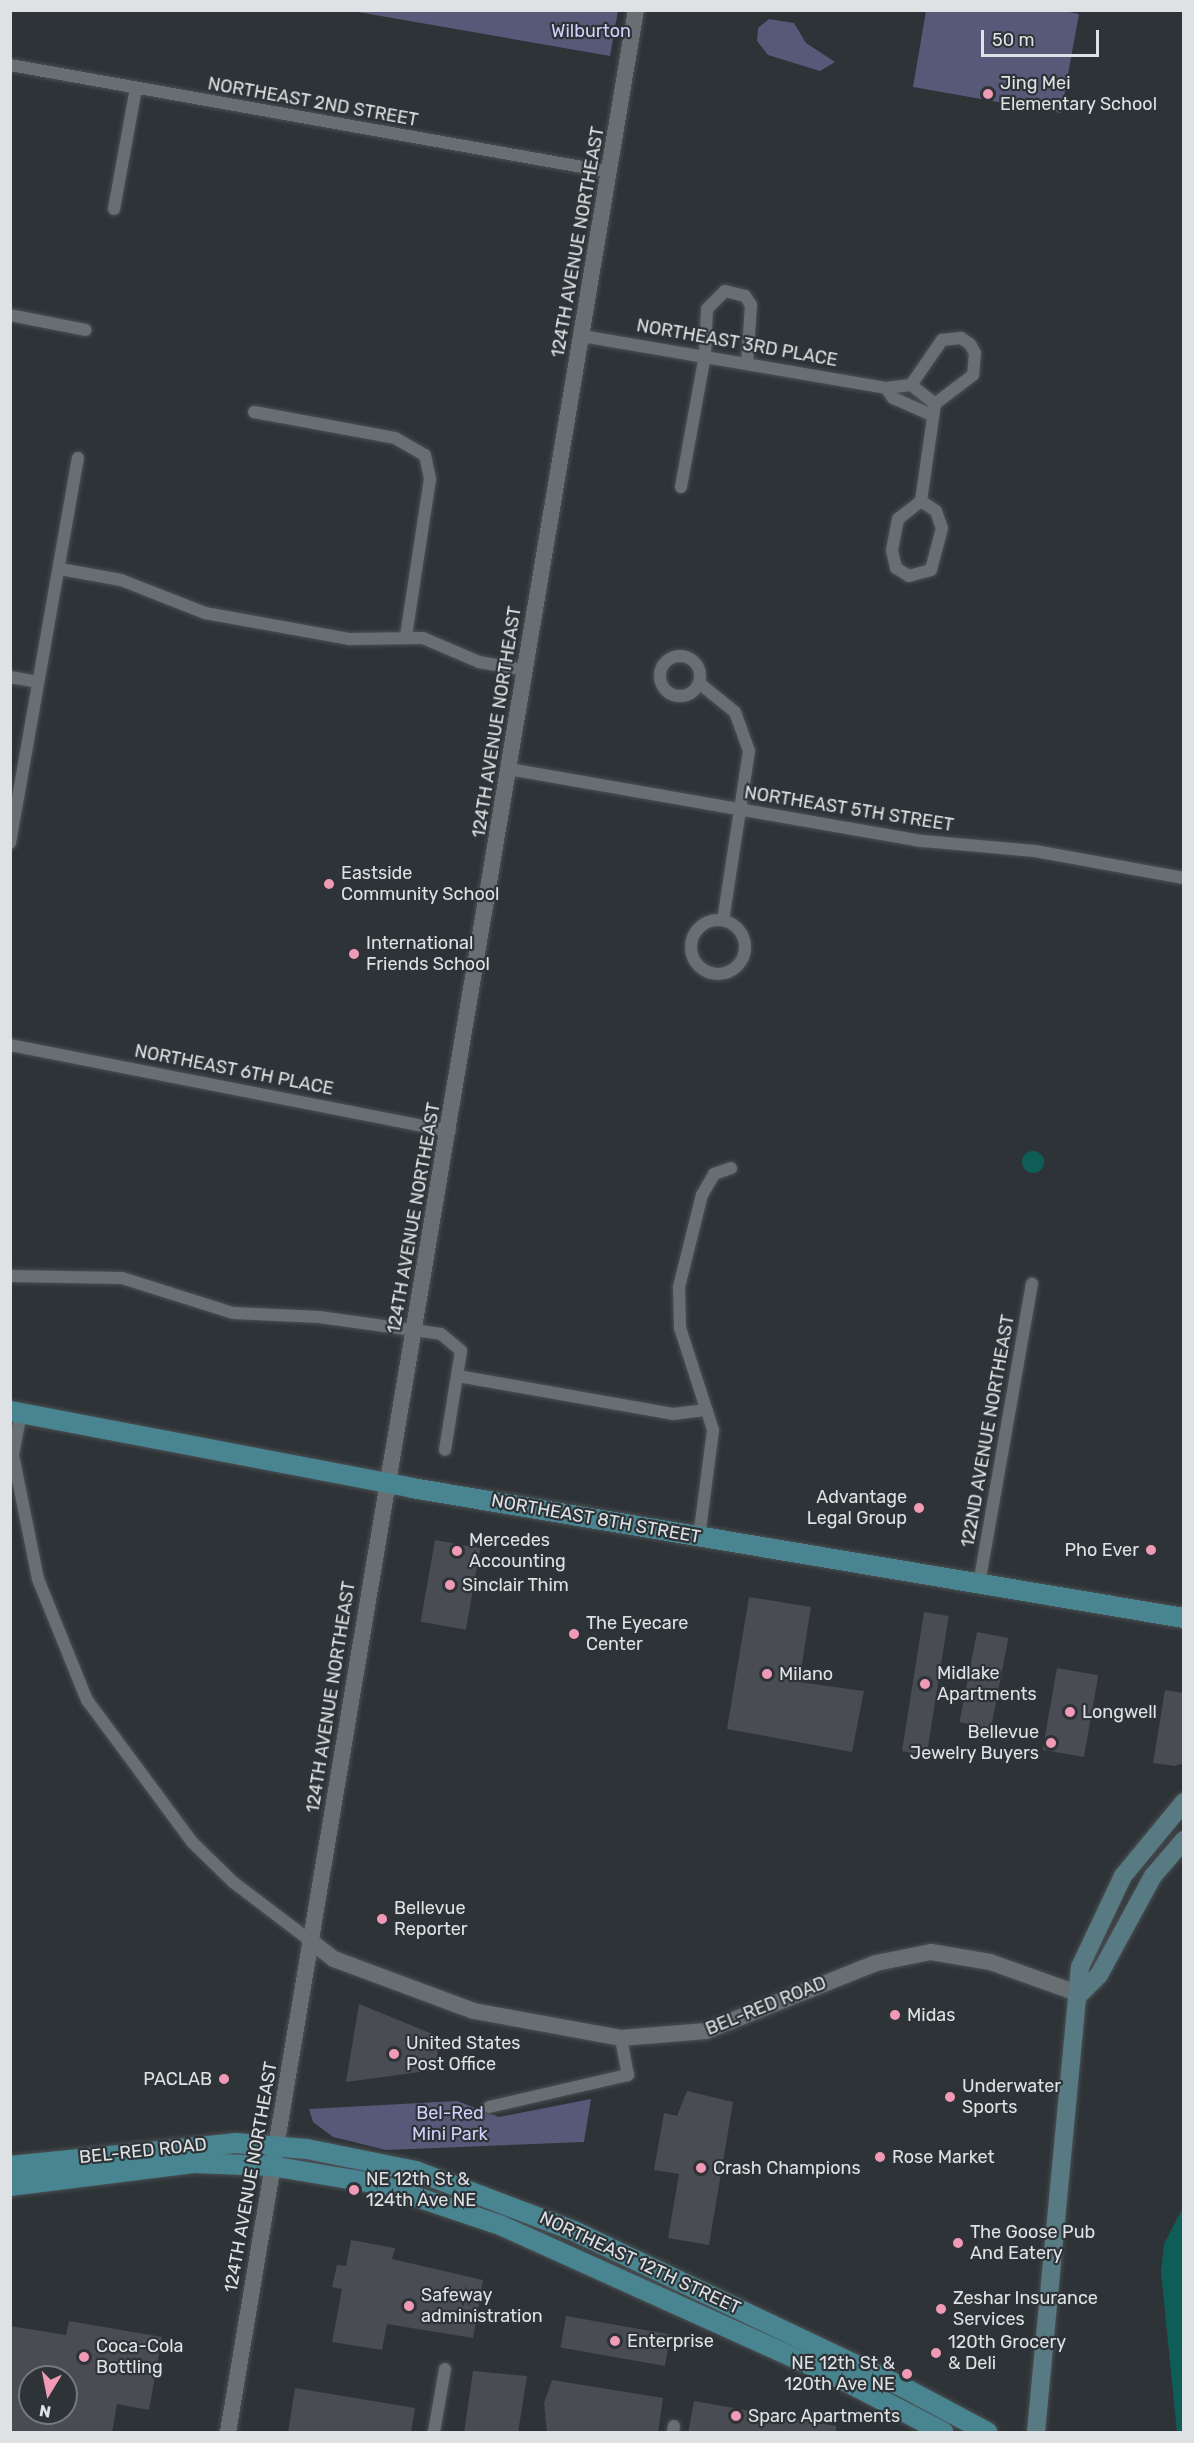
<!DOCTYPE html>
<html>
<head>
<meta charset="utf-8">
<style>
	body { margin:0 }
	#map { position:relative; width:1194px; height:2443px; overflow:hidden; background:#2e3337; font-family:Rubik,sans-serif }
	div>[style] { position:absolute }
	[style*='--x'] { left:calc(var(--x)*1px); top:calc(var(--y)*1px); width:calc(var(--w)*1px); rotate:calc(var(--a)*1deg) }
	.green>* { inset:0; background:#585878 }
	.water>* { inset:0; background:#0e5d57 }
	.round { border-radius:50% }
	.building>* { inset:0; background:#494c52; transform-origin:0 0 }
	.roads { filter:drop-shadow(0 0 2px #4a4f52) drop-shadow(0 0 2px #4a4f52) }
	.minor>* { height:12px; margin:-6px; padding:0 6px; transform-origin:6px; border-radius:6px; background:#686f73 }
	.minor>.ring { margin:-6px; padding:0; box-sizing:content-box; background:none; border:12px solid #686f73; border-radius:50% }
	.tertiary>* { height:16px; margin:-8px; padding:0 8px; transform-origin:8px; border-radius:8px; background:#686f73 }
	.secondary>* { height:18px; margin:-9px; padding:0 9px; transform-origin:9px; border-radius:9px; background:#587a82 }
	.primary>* { height:20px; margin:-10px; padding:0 10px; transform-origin:10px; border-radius:10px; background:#488591 }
	.dots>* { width:16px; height:16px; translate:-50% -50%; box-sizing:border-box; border:3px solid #2e3337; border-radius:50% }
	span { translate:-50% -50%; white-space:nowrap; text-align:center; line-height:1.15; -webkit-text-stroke:4.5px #2e3337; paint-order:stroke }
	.park-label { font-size:18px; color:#d0d0fc }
	.poi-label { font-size:18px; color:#dee2e4 }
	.left { translate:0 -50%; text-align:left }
	.right { translate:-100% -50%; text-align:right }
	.street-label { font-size:18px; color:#dee2e4 }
	.frame { position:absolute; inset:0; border:12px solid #dee2e4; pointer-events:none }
	.north { position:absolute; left:18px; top:2365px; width:60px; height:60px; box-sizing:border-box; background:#2e3337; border:2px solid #74797c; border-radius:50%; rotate:190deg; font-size:16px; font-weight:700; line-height:24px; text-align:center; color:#dee2e4 }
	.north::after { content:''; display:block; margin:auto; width:21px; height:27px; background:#f09ab6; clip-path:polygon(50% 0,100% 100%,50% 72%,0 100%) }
	.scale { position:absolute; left:981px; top:30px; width:118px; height:27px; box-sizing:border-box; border:3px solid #dee2e4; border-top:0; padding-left:8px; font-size:18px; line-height:21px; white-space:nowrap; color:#dee2e4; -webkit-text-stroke:4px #2e3337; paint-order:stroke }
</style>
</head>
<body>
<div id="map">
	<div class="green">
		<div style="clip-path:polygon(1060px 10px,1079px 14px,1061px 113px,913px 87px,926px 11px)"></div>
		<div style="clip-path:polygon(352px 11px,618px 10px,618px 11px,610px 56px)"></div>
		<div style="clip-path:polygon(769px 19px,794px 23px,806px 43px,835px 62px,820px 71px,768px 55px,757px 41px,758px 28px)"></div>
		<div style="clip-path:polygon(591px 2099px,584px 2142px,386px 2150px,333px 2137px,313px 2122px,309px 2109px,457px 2101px,499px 2117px)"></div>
	</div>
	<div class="water">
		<div class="round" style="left:1022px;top:1151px;width:22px;height:22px"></div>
		<div style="clip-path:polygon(1183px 2207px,1184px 2432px,1177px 2432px,1161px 2272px,1164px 2244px)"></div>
	</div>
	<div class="building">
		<div style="left:435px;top:1540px;width:46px;height:83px;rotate:10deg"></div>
		<div style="clip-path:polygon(749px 1597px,811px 1607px,799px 1682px,864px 1691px,852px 1752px,727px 1729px)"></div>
		<div style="left:924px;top:1612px;width:25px;height:141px;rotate:9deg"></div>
		<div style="left:977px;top:1632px;width:32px;height:92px;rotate:11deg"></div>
		<div style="left:1057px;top:1668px;width:42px;height:83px;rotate:10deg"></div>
		<div style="clip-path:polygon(1165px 1690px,1184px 1693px,1184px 1763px,1175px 1766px,1153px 1763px)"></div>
		<div style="clip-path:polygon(359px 2004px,440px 2037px,435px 2070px,346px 2082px)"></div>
		<div style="clip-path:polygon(687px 2091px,733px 2102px,709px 2245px,668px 2238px,679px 2174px,654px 2170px,664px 2113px,677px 2116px)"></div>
		<div style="clip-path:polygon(351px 2240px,395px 2248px,392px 2259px,483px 2280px,473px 2338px,387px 2324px,382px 2350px,332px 2342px,342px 2289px,332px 2287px,337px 2265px,346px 2266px)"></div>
		<div style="left:566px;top:2316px;width:106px;height:32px;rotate:10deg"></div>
		<div style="clip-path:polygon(evenodd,69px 2321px,162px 2337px,149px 2410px,117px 2404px,112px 2433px,10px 2433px,10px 2326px,66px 2335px,69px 2321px,30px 2377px,66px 2377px,66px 2413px,30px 2413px,30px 2377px)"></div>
		<div style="clip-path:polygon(473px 2371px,527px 2376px,518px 2433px,464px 2433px)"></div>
		<div style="clip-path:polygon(552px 2380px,663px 2398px,658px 2433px,547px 2433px,544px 2403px)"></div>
		<div style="clip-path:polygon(295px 2388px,415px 2408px,411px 2433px,288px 2433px)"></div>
		<div style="clip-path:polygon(694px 2401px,836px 2426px,836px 2433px,688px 2433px)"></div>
	</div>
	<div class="roads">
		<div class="minor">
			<div style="--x:10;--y:65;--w:609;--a:10.11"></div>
			<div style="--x:114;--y:209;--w:123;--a:-79.7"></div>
			<div style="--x:10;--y:315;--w:77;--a:11.2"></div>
			<div style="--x:582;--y:336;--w:308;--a:9.7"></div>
			<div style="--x:886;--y:388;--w:25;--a:-7"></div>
			<div style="--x:911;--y:385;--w:31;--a:38"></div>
			<div style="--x:911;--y:385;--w:55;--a:-55.4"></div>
			<div style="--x:942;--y:340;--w:19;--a:-6"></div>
			<div style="--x:961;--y:338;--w:11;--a:34"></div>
			<div style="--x:970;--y:344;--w:10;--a:61"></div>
			<div style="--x:975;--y:353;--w:22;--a:95"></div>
			<div style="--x:973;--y:375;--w:48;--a:142.7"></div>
			<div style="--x:886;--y:388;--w:12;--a:55"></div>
			<div style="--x:893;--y:398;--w:43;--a:23.6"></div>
			<div style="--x:254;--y:412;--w:143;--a:10.4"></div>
			<div style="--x:395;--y:438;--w:34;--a:30"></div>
			<div style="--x:425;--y:455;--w:25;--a:78"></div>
			<div style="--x:430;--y:479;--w:158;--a:98.7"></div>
			<div style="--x:681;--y:487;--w:134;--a:-79.7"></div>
			<div style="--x:705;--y:355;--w:46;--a:-87.5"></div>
			<div style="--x:707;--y:309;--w:25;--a:-45"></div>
			<div style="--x:725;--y:291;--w:21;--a:14"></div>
			<div style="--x:745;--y:296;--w:11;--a:56"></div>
			<div style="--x:751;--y:305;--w:58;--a:93.9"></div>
			<div style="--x:921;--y:501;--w:18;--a:34"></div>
			<div style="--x:936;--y:511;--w:18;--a:71"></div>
			<div style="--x:942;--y:528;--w:43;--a:104.7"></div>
			<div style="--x:931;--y:570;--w:23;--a:165"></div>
			<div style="--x:909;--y:576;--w:15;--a:-148"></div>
			<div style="--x:896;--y:568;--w:18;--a:-103"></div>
			<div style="--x:892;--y:550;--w:32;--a:-79"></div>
			<div style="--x:898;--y:519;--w:29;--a:-38"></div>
			<div style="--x:921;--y:501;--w:98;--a:-81.8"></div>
			<div style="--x:60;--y:569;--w:62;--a:10.2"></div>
			<div style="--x:121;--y:580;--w:90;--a:21.4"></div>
			<div style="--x:205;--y:613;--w:146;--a:10.2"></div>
			<div style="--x:349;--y:639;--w:74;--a:-0.8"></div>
			<div style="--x:423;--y:638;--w:61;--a:23.2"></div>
			<div style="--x:479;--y:662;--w:47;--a:9.9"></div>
			<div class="ring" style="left:660px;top:656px;width:28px;height:28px"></div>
			<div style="--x:10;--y:677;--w:28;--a:10"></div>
			<div style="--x:699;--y:683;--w:46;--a:38.9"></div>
			<div style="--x:735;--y:712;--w:41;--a:70.3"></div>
			<div style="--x:749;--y:751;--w:171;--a:98.7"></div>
			<div style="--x:509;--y:769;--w:420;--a:9.9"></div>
			<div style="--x:923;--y:841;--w:112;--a:5.1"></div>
			<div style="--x:1035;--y:851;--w:151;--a:10.3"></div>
			<div style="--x:10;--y:843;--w:391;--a:-80"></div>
			<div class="ring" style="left:691px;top:920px;width:42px;height:42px"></div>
			<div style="--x:10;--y:1045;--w:448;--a:11.1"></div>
			<div style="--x:10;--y:1276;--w:112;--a:1"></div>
			<div style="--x:122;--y:1278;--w:116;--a:17.5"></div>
			<div style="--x:233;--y:1313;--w:86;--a:2.7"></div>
			<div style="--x:319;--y:1317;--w:123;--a:7.9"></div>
			<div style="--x:441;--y:1334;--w:26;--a:40"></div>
			<div style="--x:461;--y:1351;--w:100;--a:99.2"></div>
			<div style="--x:458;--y:1376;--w:218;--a:10"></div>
			<div style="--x:673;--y:1414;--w:34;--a:-7"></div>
			<div style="--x:21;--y:1413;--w:43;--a:100.8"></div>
			<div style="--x:13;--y:1455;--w:126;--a:78.6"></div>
			<div style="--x:38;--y:1579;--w:131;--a:68"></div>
			<div style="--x:87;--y:1700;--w:177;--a:53.5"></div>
			<div style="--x:192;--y:1842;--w:57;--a:44.3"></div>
			<div style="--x:233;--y:1882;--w:99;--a:37.2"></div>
			<div style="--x:699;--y:1537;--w:108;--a:-82.5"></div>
			<div style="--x:713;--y:1430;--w:107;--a:-107.9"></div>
			<div style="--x:680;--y:1328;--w:41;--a:-91.4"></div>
			<div style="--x:679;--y:1287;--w:95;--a:-76"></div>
			<div style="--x:702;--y:1195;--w:24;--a:-60"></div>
			<div style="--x:714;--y:1174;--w:18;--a:-19"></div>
			<div style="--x:979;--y:1584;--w:305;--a:-80"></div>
			<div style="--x:489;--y:2107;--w:143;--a:-13"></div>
			<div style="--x:628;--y:2075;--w:38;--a:-101"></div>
			<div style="--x:434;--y:2432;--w:64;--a:-80.1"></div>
			<div style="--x:673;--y:2432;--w:6;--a:-81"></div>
		</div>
		<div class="tertiary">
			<div style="--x:312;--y:1942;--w:28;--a:38"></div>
			<div style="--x:334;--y:1959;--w:149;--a:20.4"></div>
			<div style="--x:474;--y:2011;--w:149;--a:10.4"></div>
			<div style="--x:621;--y:2038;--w:85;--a:-4.7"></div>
			<div style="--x:706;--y:2031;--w:183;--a:-21.8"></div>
			<div style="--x:876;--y:1963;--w:56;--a:-11.3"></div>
			<div style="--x:931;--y:1952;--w:60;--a:9.6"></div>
			<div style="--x:990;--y:1962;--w:96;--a:19.6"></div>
			<div style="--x:228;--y:2432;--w:2456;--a:-80.44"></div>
		</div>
		<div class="secondary">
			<div style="--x:1080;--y:1994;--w:27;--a:-45"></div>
			<div style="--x:1099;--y:1975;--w:113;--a:-61.4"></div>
			<div style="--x:1153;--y:1876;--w:48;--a:-49.3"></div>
			<div style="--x:1036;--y:2432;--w:467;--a:-84.6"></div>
			<div style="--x:1080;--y:1967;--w:101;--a:-64.7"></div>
			<div style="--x:1123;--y:1876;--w:96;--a:-50.5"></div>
		</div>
		<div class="primary">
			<div style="--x:10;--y:1411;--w:409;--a:10.8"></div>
			<div style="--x:412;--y:1488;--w:783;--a:9.56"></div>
			<div style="--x:10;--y:2166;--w:226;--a:-5.8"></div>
			<div style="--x:235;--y:2143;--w:72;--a:4.8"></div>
			<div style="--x:307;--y:2149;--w:111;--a:11.4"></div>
			<div style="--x:416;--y:2171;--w:169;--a:20.8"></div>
			<div style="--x:574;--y:2231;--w:360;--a:25.4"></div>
			<div style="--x:899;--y:2385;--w:100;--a:28.1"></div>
			<div style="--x:10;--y:2186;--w:185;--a:-7.1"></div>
			<div style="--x:194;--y:2163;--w:77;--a:2.2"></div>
			<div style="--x:271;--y:2166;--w:109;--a:9.5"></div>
			<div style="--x:378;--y:2184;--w:129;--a:18.6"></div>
			<div style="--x:500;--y:2225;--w:376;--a:24.3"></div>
			<div style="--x:843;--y:2380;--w:113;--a:27.5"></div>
		</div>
	</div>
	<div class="dots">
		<div style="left:988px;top:94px;background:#f09ab6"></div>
		<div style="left:329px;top:884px;background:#f09ab6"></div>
		<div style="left:354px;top:954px;background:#f09ab6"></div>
		<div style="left:919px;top:1508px;background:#f09ab6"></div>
		<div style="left:1151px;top:1550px;background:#f09ab6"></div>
		<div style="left:457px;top:1551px;background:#f09ab6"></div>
		<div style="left:450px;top:1585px;background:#f09ab6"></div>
		<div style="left:574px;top:1634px;background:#f09ab6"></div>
		<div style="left:767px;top:1674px;background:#f09ab6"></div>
		<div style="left:925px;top:1684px;background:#f09ab6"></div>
		<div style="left:1070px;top:1712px;background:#f09ab6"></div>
		<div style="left:1051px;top:1743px;background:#f09ab6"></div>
		<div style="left:382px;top:1919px;background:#f09ab6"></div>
		<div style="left:895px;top:2015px;background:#f09ab6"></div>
		<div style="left:394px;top:2054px;background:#f09ab6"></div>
		<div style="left:224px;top:2079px;background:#f09ab6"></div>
		<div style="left:950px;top:2097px;background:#f09ab6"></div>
		<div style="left:880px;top:2157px;background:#f09ab6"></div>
		<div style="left:701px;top:2168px;background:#f09ab6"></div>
		<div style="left:354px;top:2190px;background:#f09ab6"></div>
		<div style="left:958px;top:2243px;background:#f09ab6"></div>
		<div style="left:409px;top:2306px;background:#f09ab6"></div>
		<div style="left:941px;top:2309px;background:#f09ab6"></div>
		<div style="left:615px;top:2341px;background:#f09ab6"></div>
		<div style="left:936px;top:2353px;background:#f09ab6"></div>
		<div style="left:84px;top:2357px;background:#f09ab6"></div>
		<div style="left:907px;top:2374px;background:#f09ab6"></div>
		<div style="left:736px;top:2416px;background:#f09ab6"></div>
	</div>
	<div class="park-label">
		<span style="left:591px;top:31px">Wilburton</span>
		<span style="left:450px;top:2124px">Bel-Red<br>Mini Park</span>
	</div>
	<div class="poi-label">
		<span class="left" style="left:1000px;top:94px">Jing Mei<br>Elementary School</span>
		<span class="left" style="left:341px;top:884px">Eastside<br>Community School</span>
		<span class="left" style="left:366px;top:954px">International<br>Friends School</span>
		<span class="right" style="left:907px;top:1508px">Advantage<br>Legal Group</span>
		<span class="left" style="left:469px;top:1551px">Mercedes<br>Accounting</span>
		<span class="right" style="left:1139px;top:1550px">Pho Ever</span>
		<span class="left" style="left:462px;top:1585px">Sinclair Thim</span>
		<span class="left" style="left:586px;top:1634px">The Eyecare<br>Center</span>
		<span class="left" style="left:779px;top:1674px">Milano</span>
		<span class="left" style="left:937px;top:1684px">Midlake<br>Apartments</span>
		<span class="left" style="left:1082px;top:1712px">Longwell</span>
		<span class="right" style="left:1039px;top:1743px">Bellevue<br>Jewelry Buyers</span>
		<span class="left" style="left:394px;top:1919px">Bellevue<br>Reporter</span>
		<span class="left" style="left:907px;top:2015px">Midas</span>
		<span class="left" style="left:406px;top:2054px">United States<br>Post Office</span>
		<span class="right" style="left:212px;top:2079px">PACLAB</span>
		<span class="left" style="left:962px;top:2097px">Underwater<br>Sports</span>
		<span class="left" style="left:892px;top:2157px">Rose Market</span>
		<span class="left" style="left:713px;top:2168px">Crash Champions</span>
		<span class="left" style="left:366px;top:2190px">NE 12th St &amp;<br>124th Ave NE</span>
		<span class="left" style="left:970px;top:2243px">The Goose Pub<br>And Eatery</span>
		<span class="left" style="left:421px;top:2306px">Safeway<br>administration</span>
		<span class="left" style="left:953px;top:2309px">Zeshar Insurance<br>Services</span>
		<span class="left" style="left:627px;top:2341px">Enterprise</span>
		<span class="left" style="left:948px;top:2353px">120th Grocery<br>&amp; Deli</span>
		<span class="left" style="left:96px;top:2357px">Coca-Cola<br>Bottling</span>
		<span class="right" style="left:895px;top:2374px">NE 12th St &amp;<br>120th Ave NE</span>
		<span class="left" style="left:748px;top:2416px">Sparc Apartments</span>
	</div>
	<div class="street-label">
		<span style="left:313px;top:102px;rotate:10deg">NORTHEAST 2ND STREET</span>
		<span style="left:578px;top:242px;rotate:-80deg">124TH AVENUE NORTHEAST</span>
		<span style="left:737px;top:343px;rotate:10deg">NORTHEAST 3RD PLACE</span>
		<span style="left:497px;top:722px;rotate:-81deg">124TH AVENUE NORTHEAST</span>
		<span style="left:849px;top:809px;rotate:9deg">NORTHEAST 5TH STREET</span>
		<span style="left:234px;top:1070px;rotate:11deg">NORTHEAST 6TH PLACE</span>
		<span style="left:414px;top:1218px;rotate:-80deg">124TH AVENUE NORTHEAST</span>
		<span style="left:988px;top:1431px;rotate:-80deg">122ND AVENUE NORTHEAST</span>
		<span style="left:596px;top:1519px;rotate:10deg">NORTHEAST 8TH STREET</span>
		<span style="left:331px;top:1697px;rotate:-81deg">124TH AVENUE NORTHEAST</span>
		<span style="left:766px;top:2006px;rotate:-22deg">BEL-RED ROAD</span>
		<span style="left:143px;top:2151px;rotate:-6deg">BEL-RED ROAD</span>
		<span style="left:251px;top:2177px;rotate:-80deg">124TH AVENUE NORTHEAST</span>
		<span style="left:640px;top:2263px;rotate:25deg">NORTHEAST 12TH STREET</span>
	</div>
	<div class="frame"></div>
	<div class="north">N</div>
	<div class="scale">50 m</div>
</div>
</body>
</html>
